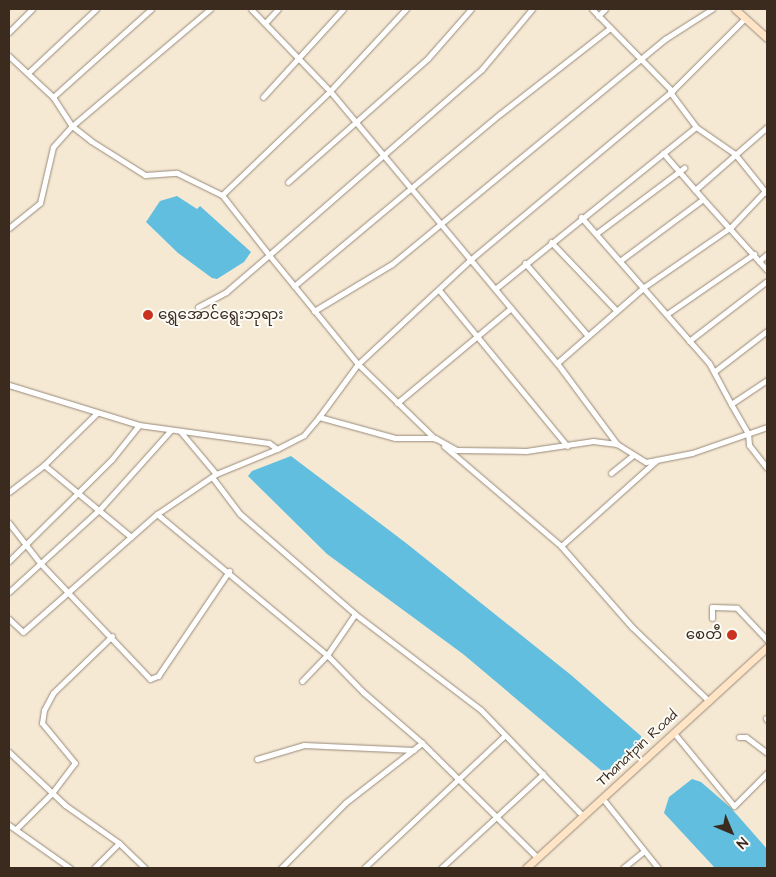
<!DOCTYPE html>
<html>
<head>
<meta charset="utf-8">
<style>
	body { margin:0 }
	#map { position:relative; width:776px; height:877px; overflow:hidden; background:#f6e9d4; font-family:"Architects Daughter","Noto Sans Myanmar",sans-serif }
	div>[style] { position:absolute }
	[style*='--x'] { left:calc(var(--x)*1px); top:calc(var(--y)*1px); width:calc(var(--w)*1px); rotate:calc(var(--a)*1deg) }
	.water>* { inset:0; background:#61bedf }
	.roads { filter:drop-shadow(0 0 1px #988a79) drop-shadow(0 0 1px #988a79) }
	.street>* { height:5px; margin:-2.5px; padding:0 2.5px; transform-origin:2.5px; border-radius:2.5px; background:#fff }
	.secondary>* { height:7px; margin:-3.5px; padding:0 3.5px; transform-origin:3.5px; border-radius:3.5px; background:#ffe4c6 }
	.dots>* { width:14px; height:14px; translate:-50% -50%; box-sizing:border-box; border:2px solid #fdfcf7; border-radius:50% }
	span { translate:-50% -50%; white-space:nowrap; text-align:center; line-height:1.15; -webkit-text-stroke:4px #fdfcf7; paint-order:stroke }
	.poi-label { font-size:15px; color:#3b2a1e }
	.left { translate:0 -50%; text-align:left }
	.right { translate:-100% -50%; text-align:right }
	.street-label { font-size:15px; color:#3b2a1e }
	.frame { position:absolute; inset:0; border:10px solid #3b2a1e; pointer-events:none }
	.north { position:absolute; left:706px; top:807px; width:50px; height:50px; -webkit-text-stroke:4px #fdfcf7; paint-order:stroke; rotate:135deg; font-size:14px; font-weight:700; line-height:20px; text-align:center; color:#3b2a1e }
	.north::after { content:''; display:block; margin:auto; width:18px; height:22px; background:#3b2a1e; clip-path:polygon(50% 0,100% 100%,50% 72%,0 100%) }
</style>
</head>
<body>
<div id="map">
	<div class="water">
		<div style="clip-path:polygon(177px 196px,197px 209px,200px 206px,251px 252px,244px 262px,217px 279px,212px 278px,178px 253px,146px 222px,160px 201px)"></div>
		<div style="clip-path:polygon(291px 456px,406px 543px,571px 675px,641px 736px,642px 743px,614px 768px,602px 771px,463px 654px,327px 554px,248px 476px,252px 471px)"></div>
		<div style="clip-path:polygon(692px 779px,701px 782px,731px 808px,767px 849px,767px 868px,715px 868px,664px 813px,669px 797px)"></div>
	</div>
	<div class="roads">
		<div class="street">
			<div style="--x:251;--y:9;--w:114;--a:46.1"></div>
			<div style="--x:330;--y:91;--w:354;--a:50.2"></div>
			<div style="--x:557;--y:363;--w:101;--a:53.5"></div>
			<div style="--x:592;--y:9;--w:115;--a:45.7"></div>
			<div style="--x:598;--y:16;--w:10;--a:-45"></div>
			<div style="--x:265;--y:23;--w:19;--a:-47"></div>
			<div style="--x:9;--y:32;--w:33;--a:-45"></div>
			<div style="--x:9;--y:56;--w:60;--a:43"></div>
			<div style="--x:53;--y:97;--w:35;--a:57"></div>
			<div style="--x:72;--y:126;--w:24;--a:38"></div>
			<div style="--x:91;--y:141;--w:64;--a:32.2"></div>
			<div style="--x:145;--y:175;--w:32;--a:-4"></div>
			<div style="--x:177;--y:173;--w:50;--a:26.1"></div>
			<div style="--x:222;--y:195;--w:76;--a:51.9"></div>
			<div style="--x:269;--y:255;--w:283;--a:-41.1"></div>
			<div style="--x:482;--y:69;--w:78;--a:-50.2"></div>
			<div style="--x:29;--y:72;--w:92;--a:-43.2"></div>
			<div style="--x:670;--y:92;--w:44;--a:53.4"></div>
			<div style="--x:696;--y:127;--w:47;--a:34.7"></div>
			<div style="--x:735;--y:154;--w:51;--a:51.3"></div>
			<div style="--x:53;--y:97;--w:132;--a:-41.9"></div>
			<div style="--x:263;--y:97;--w:119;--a:-47.7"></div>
			<div style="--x:288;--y:182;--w:187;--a:-41.5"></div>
			<div style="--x:428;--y:58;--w:65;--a:-48.7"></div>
			<div style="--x:695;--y:190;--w:96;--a:-41.2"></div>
			<div style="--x:222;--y:195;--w:150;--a:-43.9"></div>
			<div style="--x:330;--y:91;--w:112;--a:-47.2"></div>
			<div style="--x:703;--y:199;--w:96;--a:48"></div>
			<div style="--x:581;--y:217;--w:194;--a:48.8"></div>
			<div style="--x:709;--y:363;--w:47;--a:61.8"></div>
			<div style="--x:9;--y:228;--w:40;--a:-39"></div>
			<div style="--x:40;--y:203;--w:57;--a:-76.9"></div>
			<div style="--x:53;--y:147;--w:28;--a:-48"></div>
			<div style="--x:72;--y:126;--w:181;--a:-40.3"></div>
			<div style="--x:597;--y:233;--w:109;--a:-36.8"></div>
			<div style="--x:551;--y:242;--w:95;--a:46.3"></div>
			<div style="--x:621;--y:260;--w:102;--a:-36.6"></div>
			<div style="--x:703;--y:199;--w:61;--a:-131"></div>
			<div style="--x:759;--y:261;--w:11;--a:-41"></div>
			<div style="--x:525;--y:263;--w:96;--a:49.2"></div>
			<div style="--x:294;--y:286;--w:268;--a:-39.9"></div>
			<div style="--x:500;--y:114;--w:140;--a:-38"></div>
			<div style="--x:495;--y:289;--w:258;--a:-38.9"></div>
			<div style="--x:439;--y:290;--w:202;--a:50.6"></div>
			<div style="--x:198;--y:307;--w:32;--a:-28"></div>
			<div style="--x:226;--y:292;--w:57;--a:-40.7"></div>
			<div style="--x:269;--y:255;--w:141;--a:50.8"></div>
			<div style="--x:358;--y:364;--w:107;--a:44.2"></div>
			<div style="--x:314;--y:311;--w:91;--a:-31.1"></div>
			<div style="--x:392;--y:264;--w:354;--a:-39.5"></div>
			<div style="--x:665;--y:39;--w:56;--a:-32.6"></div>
			<div style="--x:667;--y:314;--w:106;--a:-34.6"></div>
			<div style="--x:689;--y:341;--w:98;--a:-37.6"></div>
			<div style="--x:557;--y:363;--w:116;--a:-41.1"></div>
			<div style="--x:644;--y:287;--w:106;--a:-34.6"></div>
			<div style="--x:731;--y:227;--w:52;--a:-46.5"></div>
			<div style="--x:715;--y:371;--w:66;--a:-37.6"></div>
			<div style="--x:767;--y:380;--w:43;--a:146.3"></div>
			<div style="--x:731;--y:404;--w:34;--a:60"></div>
			<div style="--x:748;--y:433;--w:12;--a:85"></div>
			<div style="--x:749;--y:445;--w:29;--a:52"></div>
			<div style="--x:9;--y:385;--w:136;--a:17.1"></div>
			<div style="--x:139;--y:425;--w:131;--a:7.9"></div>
			<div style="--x:269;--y:443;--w:10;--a:37"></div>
			<div style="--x:277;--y:449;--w:30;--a:-27"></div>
			<div style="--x:304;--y:435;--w:23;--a:-50"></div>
			<div style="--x:319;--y:417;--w:79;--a:15.4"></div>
			<div style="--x:395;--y:438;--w:40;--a:0"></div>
			<div style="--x:435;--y:438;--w:25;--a:29"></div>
			<div style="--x:457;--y:450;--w:69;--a:0.8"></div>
			<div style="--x:526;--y:451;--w:68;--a:-8.5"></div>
			<div style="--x:593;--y:441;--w:24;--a:7"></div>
			<div style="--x:617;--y:444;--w:34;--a:32"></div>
			<div style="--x:646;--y:462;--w:47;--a:-11.1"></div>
			<div style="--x:692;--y:453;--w:79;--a:-19.1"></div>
			<div style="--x:397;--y:403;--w:148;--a:-39.8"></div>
			<div style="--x:319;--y:417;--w:66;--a:-53.7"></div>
			<div style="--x:358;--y:364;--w:153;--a:-42.9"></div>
			<div style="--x:470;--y:260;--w:263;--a:-39.9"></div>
			<div style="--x:672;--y:91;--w:103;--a:-45"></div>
			<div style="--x:180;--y:431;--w:56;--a:50.1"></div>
			<div style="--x:444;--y:446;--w:154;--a:40.5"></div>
			<div style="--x:561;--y:546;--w:108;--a:48.8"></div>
			<div style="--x:632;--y:627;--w:107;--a:43.9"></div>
			<div style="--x:44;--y:465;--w:113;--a:39.6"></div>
			<div style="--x:611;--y:473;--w:27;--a:-39"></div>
			<div style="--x:212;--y:477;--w:46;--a:52.9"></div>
			<div style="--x:240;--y:514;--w:152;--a:41"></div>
			<div style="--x:355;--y:614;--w:50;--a:124.3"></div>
			<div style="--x:327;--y:655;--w:36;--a:134"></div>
			<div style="--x:9;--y:492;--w:44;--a:-37.6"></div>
			<div style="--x:44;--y:465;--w:74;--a:-44.5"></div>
			<div style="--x:157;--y:514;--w:221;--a:39.7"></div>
			<div style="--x:327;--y:655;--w:52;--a:45.8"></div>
			<div style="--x:363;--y:692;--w:78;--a:40.8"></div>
			<div style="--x:422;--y:743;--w:163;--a:44.8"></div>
			<div style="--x:9;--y:523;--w:51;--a:52.2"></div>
			<div style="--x:40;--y:563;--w:160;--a:46.5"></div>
			<div style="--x:150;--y:679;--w:9;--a:-21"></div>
			<div style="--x:158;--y:676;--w:127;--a:-55.9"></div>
			<div style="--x:561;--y:546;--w:129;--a:-41.9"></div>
			<div style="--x:9;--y:561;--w:145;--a:-44.7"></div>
			<div style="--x:112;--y:459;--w:43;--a:-51.5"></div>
			<div style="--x:9;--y:592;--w:123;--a:-42.4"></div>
			<div style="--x:100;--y:509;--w:106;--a:-48.1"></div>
			<div style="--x:355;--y:614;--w:158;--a:37.3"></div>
			<div style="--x:481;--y:710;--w:147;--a:46.1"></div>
			<div style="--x:712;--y:618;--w:11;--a:-90"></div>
			<div style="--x:712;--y:607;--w:25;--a:2"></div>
			<div style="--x:737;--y:608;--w:44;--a:46.8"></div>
			<div style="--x:9;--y:619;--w:19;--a:43"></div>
			<div style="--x:23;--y:632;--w:179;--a:-41.4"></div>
			<div style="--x:157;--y:514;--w:71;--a:-34.1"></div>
			<div style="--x:216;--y:474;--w:66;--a:-22.3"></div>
			<div style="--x:766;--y:718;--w:2;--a:63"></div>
			<div style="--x:674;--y:733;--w:94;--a:50.6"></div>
			<div style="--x:734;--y:806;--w:47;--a:-45"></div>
			<div style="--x:739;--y:737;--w:7;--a:0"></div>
			<div style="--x:746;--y:737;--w:26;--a:37"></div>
			<div style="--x:9;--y:752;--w:77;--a:43.4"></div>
			<div style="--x:65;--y:805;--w:66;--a:35.1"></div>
			<div style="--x:257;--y:759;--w:49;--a:-16.6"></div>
			<div style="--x:304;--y:745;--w:110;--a:2.6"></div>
			<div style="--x:603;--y:799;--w:88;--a:51.4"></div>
			<div style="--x:9;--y:825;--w:75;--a:35.2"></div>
			<div style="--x:16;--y:829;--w:51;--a:-45"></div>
			<div style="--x:52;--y:793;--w:38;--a:-53"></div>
			<div style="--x:75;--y:763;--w:52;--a:-129.5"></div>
			<div style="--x:42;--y:723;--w:13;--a:-81"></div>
			<div style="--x:44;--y:710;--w:19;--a:-62"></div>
			<div style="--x:53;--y:693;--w:82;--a:-44"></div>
			<div style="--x:94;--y:868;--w:35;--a:-45"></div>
			<div style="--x:119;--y:843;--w:36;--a:44"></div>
			<div style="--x:281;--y:868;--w:91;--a:-45.4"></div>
			<div style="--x:345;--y:803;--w:98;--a:-37.9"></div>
			<div style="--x:364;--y:868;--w:194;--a:-43.3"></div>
			<div style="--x:441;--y:868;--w:139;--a:-42.7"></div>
			<div style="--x:623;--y:868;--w:27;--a:-39"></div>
		</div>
		<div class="secondary">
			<div style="--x:735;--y:9;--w:43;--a:42.2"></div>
			<div style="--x:526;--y:868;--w:327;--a:-42.5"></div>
		</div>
	</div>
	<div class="dots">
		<div style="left:148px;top:315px;background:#c8321e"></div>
		<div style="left:732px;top:635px;background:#c8321e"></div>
	</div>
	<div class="poi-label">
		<span class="left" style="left:158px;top:315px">ရွှေအောင်ရွေးဘုရား</span>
		<span class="right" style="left:722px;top:635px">စေတီ</span>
	</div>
	<div class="street-label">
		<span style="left:637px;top:748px;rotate:-43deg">Thanatpin Road</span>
	</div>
	<div class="frame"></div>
	<div class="north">N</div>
</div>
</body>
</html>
